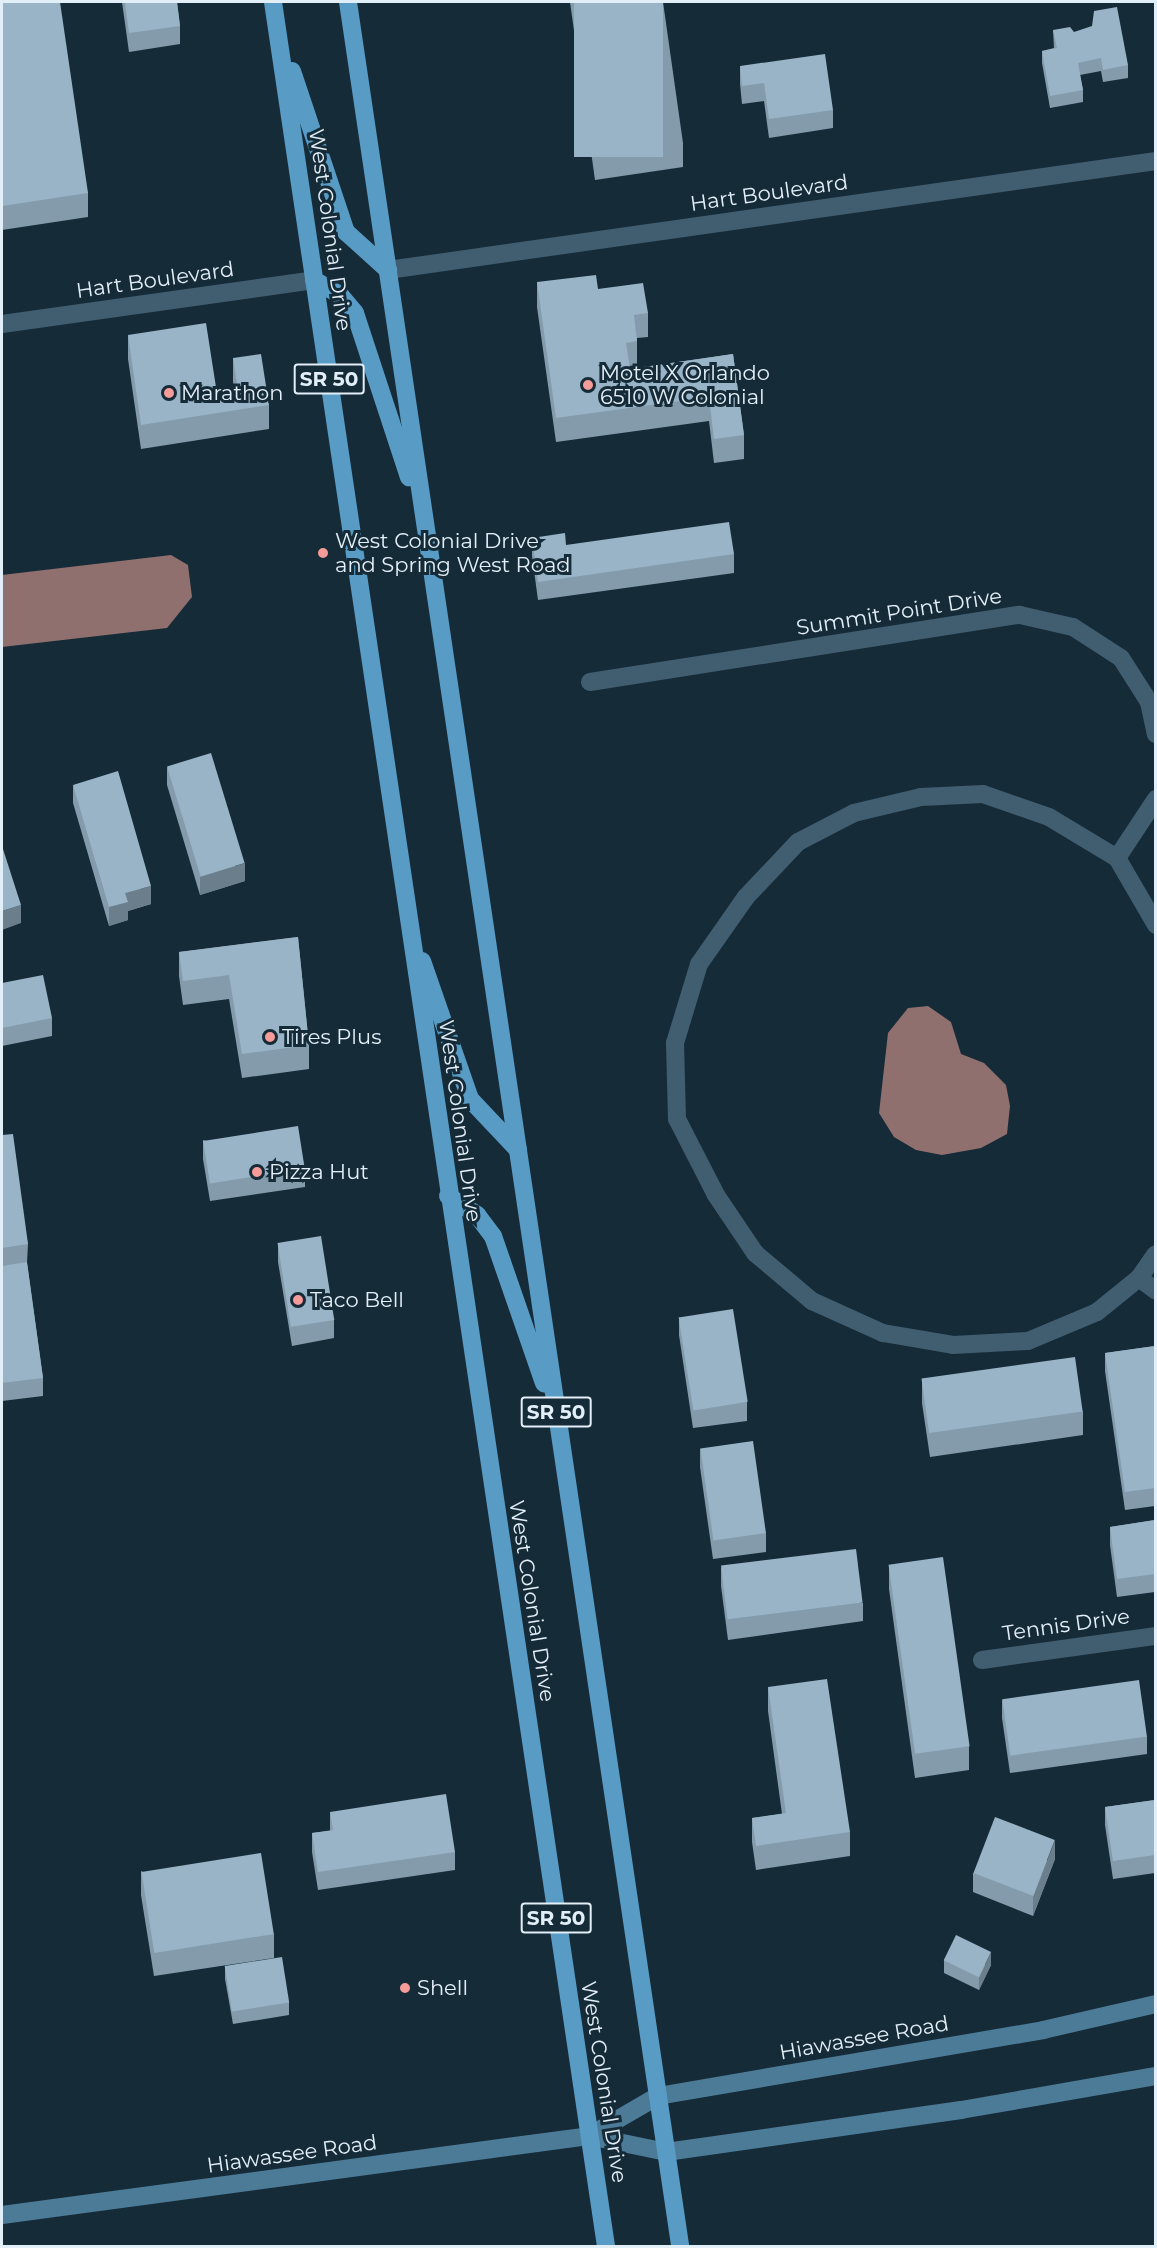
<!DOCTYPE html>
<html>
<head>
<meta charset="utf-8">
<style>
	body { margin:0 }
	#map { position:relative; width:1157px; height:2248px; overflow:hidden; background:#162b38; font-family:Montserrat,sans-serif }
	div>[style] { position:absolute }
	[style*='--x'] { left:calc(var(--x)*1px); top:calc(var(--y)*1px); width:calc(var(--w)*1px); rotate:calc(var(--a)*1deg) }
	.water>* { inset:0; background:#90706e }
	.minor>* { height:18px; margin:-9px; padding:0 9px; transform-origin:9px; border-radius:9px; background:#415d70 }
	.secondary>* { height:18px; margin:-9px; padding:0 9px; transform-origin:9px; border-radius:9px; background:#4c7b98 }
	.trunk>* { height:18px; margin:-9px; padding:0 9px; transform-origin:9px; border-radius:9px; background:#589cc6 }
	.wall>* { inset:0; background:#849bab }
	.shaded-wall>* { inset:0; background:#6b7e8b }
	.building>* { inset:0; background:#99b4c7; transform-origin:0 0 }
	.dots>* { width:16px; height:16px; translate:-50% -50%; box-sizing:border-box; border:3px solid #162b38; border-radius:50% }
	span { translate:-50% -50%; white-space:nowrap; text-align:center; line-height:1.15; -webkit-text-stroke:6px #162b38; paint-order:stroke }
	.shield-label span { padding:2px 4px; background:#162b38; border:2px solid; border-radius:4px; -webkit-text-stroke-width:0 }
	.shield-label { font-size:20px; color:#e3eff8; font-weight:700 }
	.street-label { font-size:21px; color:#e3eff8 }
	.poi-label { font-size:21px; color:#e3eff8 }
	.left { translate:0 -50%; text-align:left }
	.frame { position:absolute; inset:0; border:3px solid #e3eff8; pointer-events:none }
</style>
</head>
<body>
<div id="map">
	<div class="water">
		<div style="clip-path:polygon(171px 555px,188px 565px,192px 597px,167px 628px,2px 647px,2px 575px)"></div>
		<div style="clip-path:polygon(928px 1006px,951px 1022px,961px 1054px,984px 1063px,1006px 1085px,1010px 1106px,1007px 1134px,981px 1148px,942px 1155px,916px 1150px,894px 1137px,879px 1113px,888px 1033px,908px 1008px)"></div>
	</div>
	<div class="minor">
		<div style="--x:388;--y:270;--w:776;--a:-8.08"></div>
		<div style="--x:2;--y:324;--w:315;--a:-8"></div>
		<div style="--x:590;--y:682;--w:435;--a:-8.9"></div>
		<div style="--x:1020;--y:615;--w:54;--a:12.8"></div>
		<div style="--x:1073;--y:627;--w:57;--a:32.9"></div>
		<div style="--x:1121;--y:658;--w:52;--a:57.5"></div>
		<div style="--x:1149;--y:702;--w:33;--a:78"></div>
		<div style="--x:1117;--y:858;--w:71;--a:-56.5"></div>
		<div style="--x:1156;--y:925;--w:78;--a:-120.2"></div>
		<div style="--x:1117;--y:858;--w:79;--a:-148.9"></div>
		<div style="--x:1049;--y:817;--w:70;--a:-160.8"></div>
		<div style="--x:983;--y:794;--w:62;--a:177.2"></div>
		<div style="--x:921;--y:797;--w:69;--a:166.6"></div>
		<div style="--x:854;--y:813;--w:63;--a:152.6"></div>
		<div style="--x:798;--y:842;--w:76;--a:133.4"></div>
		<div style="--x:746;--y:897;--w:82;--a:125"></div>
		<div style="--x:699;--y:964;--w:83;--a:106.9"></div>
		<div style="--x:675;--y:1043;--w:76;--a:88.5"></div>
		<div style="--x:677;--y:1119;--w:85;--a:62.8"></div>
		<div style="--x:716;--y:1195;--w:70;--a:56.1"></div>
		<div style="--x:755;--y:1253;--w:75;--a:40.1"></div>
		<div style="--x:812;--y:1301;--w:78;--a:24.3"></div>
		<div style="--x:883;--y:1333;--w:71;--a:9.7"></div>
		<div style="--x:953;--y:1345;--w:75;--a:-3.1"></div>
		<div style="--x:1028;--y:1341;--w:75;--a:-22.8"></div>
		<div style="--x:1097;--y:1312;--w:54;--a:-39"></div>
		<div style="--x:1139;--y:1278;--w:29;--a:-55"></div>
		<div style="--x:1139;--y:1278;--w:21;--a:37"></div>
		<div style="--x:982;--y:1660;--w:176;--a:-7.9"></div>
	</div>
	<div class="secondary">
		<div style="--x:589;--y:2136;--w:80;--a:-30.1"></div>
		<div style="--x:658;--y:2096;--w:391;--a:-9.7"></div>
		<div style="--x:1043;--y:2030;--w:116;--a:-13"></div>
		<div style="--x:2;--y:2215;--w:592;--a:-7.66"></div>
		<div style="--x:589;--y:2136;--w:79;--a:11.7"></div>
		<div style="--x:666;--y:2152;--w:298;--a:-8.1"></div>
		<div style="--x:961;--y:2110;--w:198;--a:-9.9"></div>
	</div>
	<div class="trunk">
		<div style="--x:273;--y:2;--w:2269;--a:81.56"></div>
		<div style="--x:348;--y:2;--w:2268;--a:81.58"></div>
		<div style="--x:292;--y:71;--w:170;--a:71.5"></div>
		<div style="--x:346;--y:232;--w:57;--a:42.1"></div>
		<div style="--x:314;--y:280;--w:30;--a:30"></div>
		<div style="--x:340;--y:295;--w:23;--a:50"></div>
		<div style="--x:355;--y:313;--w:173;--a:71.8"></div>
		<div style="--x:422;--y:961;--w:146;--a:70.8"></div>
		<div style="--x:470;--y:1099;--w:70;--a:46.7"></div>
		<div style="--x:448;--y:1196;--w:35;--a:33"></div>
		<div style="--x:477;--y:1215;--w:26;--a:53"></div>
		<div style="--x:493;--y:1236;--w:156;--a:70.9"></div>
	</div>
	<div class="wall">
		<div style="clip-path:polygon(2px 2px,88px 193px,88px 217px,2px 230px)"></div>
		<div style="clip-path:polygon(122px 2px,177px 2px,180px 26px,180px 44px,129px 52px)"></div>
		<div style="clip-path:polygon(570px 2px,663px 2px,683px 143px,683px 167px,595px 180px)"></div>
		<div style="clip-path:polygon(1053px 30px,1074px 32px,1128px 65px,1128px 78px,1103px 82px,1101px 71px,1080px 75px,1083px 90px,1083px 102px,1050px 108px,1042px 63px,1042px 51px,1054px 48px)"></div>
		<div style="clip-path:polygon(740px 66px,833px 110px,833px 128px,769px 138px,764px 101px,742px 104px,740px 84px)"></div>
		<div style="clip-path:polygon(537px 282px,598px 289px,648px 313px,648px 337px,637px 338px,637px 365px,629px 366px,630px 369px,733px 354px,744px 435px,744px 459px,714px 463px,709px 421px,556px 442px,537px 307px)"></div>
		<div style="clip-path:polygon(128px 335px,218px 400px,236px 397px,233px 382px,233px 358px,269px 405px,269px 429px,141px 449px,128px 359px)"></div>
		<div style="clip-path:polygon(532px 538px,566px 545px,734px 554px,734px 573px,538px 600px,532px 556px)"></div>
		<div style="clip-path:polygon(167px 767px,245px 881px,200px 895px,167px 785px)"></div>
		<div style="clip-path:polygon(73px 785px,151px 904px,128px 911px,128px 920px,109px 926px,73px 803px)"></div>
		<div style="clip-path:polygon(298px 937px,309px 1045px,309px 1069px,242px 1078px,229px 999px,183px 1005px,179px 976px,179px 952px)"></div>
		<div style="clip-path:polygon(2px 983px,52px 1018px,52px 1036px,2px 1046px)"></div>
		<div style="clip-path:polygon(2px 1135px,28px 1244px,27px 1263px,43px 1378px,43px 1396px,2px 1401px)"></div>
		<div style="clip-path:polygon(203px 1140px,305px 1168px,305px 1187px,210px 1201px,203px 1159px)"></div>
		<div style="clip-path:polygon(278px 1243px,334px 1320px,334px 1338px,292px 1346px,278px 1262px)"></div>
		<div style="clip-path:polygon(679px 1317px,747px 1402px,747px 1421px,693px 1428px,679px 1335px)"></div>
		<div style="clip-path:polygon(1155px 1346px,1155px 1506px,1125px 1510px,1105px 1371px,1105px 1353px)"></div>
		<div style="clip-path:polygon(922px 1379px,1083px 1411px,1083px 1435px,930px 1457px,922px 1403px)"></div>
		<div style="clip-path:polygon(700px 1448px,766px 1533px,766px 1552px,713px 1559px,700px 1467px)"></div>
		<div style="clip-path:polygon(1155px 1520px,1155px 1592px,1117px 1597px,1110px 1545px,1110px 1527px)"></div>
		<div style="clip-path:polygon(889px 1565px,969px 1746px,969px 1770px,915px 1778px,889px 1589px)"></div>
		<div style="clip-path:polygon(721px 1568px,863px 1603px,863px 1621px,728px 1640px,721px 1586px)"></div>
		<div style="clip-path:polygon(768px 1687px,850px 1832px,850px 1856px,756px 1870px,752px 1842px,752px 1818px,782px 1814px,768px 1711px)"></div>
		<div style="clip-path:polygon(1002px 1700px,1147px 1736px,1147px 1754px,1010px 1773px,1002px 1718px)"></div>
		<div style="clip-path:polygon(1155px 1800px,1155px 1873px,1113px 1879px,1105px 1825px,1105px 1807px)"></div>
		<div style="clip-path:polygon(330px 1812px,455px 1852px,455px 1870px,318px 1890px,312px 1852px,312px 1833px,330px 1831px)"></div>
		<div style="clip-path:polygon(1055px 1859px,1033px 1916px,973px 1892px,973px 1873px)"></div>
		<div style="clip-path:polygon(141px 1871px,274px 1934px,274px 1958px,154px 1976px,141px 1895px)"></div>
		<div style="clip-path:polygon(944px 1960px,991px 1965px,979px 1990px,944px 1973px)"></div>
		<div style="clip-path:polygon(225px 1967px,289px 2002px,289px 2015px,233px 2024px,225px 1979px)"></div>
	</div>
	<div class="shaded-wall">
		<div style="clip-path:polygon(245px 863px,245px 881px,200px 895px,200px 877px)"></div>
		<div style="clip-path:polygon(151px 886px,151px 904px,128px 911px,128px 920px,109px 926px,109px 907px,125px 893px)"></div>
		<div style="clip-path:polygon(21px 905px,21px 923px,2px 930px,2px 911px)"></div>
		<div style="clip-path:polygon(1055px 1840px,1055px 1859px,1033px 1916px,1033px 1897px)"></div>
		<div style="clip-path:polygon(991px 1952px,991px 1965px,979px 1990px,979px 1978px)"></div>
	</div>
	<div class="building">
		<div style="clip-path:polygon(2px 2px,60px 2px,88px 193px,2px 206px)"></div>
		<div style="clip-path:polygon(125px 2px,177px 2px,180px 26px,129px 33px)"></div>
		<div style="left:574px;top:2px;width:89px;height:155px"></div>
		<div style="clip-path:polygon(1117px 7px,1128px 65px,1103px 70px,1101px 58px,1078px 63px,1083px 90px,1050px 96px,1042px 51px,1057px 48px,1053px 30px,1070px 27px,1074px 32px,1092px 26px,1094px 11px)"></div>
		<div style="clip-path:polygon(825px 54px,833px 110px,769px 119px,764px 83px,742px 86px,740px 66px)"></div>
		<div style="clip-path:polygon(596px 275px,598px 289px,643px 283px,648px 313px,634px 315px,637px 341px,626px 343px,630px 369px,733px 354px,744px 435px,714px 439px,709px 397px,556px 418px,537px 282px)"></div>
		<div style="clip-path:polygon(206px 323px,218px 400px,239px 397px,233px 358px,261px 354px,269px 405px,141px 425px,128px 335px)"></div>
		<div style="clip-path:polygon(729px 522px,734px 554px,538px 582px,532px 538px,565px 533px,566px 545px)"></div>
		<div style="left:211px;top:753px;width:115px;height:46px;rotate:73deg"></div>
		<div style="clip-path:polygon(118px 771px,151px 886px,125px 893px,128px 902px,109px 907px,73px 785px)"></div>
		<div style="clip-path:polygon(2px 846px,21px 905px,2px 911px)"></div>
		<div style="clip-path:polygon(298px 937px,309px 1045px,242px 1054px,229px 975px,183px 981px,179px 952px)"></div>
		<div style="clip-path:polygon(43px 975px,52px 1018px,2px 1028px,2px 983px)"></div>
		<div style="left:298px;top:1126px;width:43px;height:96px;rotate:81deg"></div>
		<div style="clip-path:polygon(13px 1134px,28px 1244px,2px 1248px,2px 1135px)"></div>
		<div style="left:321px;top:1236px;width:85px;height:44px;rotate:81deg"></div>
		<div style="clip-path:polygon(27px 1262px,43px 1378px,2px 1383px,2px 1266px)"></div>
		<div style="left:733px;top:1309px;width:94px;height:55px;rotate:81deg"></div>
		<div style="clip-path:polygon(1155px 1346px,1155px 1488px,1125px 1492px,1105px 1353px)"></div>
		<div style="left:1075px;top:1357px;width:55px;height:155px;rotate:82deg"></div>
		<div style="left:753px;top:1441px;width:93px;height:53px;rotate:82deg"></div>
		<div style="clip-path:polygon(1155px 1520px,1155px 1574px,1117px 1579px,1110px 1527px)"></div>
		<div style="left:856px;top:1549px;width:54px;height:136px;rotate:83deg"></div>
		<div style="left:943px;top:1557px;width:191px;height:55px;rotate:82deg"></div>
		<div style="clip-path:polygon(827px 1679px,850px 1832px,756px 1846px,752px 1818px,786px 1813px,768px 1687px)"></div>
		<div style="left:1139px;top:1680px;width:57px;height:138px;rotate:82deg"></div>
		<div style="clip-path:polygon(446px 1794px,455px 1852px,318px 1872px,312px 1833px,333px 1830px,330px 1812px)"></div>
		<div style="clip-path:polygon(1155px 1800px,1155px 1855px,1113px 1861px,1105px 1807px)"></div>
		<div style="left:995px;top:1817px;width:64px;height:60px;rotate:21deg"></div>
		<div style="left:261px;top:1853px;width:82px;height:121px;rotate:81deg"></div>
		<div style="left:956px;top:1935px;width:39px;height:28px;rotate:26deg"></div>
		<div style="left:282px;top:1957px;width:46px;height:58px;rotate:81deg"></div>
	</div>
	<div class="dots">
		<div style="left:588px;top:385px;background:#f59b99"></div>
		<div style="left:169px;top:393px;background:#f59b99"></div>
		<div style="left:323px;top:553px;background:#f59b99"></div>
		<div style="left:270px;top:1037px;background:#f59b99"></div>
		<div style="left:257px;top:1172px;background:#f59b99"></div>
		<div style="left:298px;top:1300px;background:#f59b99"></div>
		<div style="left:405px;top:1988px;background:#f59b99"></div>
	</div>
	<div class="shield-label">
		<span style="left:329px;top:379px">SR 50</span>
		<span style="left:556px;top:1412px">SR 50</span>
		<span style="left:556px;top:1918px">SR 50</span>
	</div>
	<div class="street-label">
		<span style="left:769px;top:193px;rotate:-8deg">Hart Boulevard</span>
		<span style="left:330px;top:230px;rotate:82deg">West Colonial Drive</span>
		<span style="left:155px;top:280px;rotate:-8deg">Hart Boulevard</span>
		<span style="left:899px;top:612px;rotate:-9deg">Summit Point Drive</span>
		<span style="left:460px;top:1121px;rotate:82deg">West Colonial Drive</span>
		<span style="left:532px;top:1601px;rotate:81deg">West Colonial Drive</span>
		<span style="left:1066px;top:1625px;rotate:-8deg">Tennis Drive</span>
		<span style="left:864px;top:2038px;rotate:-10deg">Hiawassee Road</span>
		<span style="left:604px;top:2082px;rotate:81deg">West Colonial Drive</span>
		<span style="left:292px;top:2154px;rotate:-8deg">Hiawassee Road</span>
	</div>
	<div class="poi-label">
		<span class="left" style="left:600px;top:385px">Motel X Orlando<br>6510 W Colonial</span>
		<span class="left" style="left:181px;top:393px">Marathon</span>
		<span class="left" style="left:335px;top:553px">West Colonial Drive<br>and Spring West Road</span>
		<span class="left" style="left:282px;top:1037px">Tires Plus</span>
		<span class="left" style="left:269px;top:1172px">Pizza Hut</span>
		<span class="left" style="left:310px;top:1300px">Taco Bell</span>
		<span class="left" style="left:417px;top:1988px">Shell</span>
	</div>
	<div class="frame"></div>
</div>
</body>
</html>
